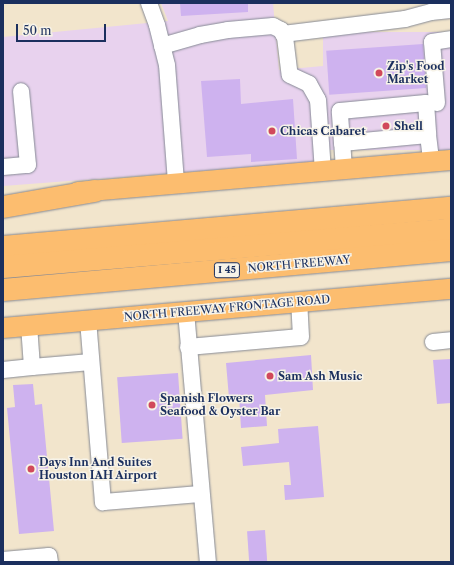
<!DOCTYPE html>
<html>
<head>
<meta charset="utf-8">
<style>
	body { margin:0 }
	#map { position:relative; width:454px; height:565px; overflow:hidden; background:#f2e5cc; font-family:"Libre Caslon Text",serif }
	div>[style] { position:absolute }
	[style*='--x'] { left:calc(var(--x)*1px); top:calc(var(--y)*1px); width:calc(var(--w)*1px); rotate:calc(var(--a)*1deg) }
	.built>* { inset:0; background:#e8d2ee; transform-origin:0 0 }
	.building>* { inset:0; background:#ceb2ef; transform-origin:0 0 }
	.roads { filter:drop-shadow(0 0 1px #868a95) drop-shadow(0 0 1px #868a95) }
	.minor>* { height:16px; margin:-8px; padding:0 8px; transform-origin:8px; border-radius:8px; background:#fff }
	.major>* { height:20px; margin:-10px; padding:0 10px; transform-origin:10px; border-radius:10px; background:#fcbd6f }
	.highway>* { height:22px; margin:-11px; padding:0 11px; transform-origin:11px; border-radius:11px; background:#fcbd6f }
	.dots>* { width:11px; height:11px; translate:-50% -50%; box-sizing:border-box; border:2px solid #f7f3e8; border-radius:50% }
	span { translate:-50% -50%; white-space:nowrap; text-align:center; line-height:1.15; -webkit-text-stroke:3px #f7f3e8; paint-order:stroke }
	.shield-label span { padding:1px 3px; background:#f7f3e8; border:1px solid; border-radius:3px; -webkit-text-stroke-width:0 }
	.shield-label { font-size:10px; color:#1b2f5e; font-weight:700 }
	.poi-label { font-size:11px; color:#1b2f5e; font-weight:700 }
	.left { translate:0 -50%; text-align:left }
	.street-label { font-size:11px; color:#1b2f5e }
	.frame { position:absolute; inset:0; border:4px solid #1b2f5e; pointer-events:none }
	.scale { position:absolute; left:16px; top:24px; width:90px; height:18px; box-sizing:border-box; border:2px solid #1b2f5e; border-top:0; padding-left:5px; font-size:12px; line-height:14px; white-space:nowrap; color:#1b2f5e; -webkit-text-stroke:3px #f7f3e8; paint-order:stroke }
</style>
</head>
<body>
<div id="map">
	<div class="built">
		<div style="clip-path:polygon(161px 3px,273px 3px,279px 70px,323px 66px,330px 161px,3px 186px,3px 37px,168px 21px)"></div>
		<div style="left:451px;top:32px;width:118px;height:128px;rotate:90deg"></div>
	</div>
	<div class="building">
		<div style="clip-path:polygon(180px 3px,248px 3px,248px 12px,181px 16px)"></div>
		<div style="left:423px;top:44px;width:44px;height:97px;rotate:86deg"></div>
		<div style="clip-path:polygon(240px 79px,241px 104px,293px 99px,297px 159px,251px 162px,251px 154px,207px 157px,201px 81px)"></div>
		<div style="clip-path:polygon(311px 355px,313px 390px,265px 395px,267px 426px,241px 428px,239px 397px,229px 398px,226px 363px)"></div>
		<div style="clip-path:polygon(451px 359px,451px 403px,437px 404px,433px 360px)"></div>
		<div style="left:178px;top:373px;width:66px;height:61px;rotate:86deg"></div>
		<div style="clip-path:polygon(33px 384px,35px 405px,42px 404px,54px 531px,19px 534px,7px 408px,15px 407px,13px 385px)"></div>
		<div style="clip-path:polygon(318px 426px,324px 497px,285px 500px,284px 485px,291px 485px,289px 462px,243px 466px,241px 447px,279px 443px,278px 429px)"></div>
		<div style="left:265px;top:530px;width:32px;height:18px;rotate:86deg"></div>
	</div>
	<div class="roads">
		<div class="minor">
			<div style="--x:149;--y:3;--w:23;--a:70"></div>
			<div style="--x:157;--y:25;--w:41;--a:76"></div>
			<div style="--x:167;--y:65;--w:118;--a:85.6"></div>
			<div style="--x:283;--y:34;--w:123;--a:-7"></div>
			<div style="--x:405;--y:19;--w:27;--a:-15"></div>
			<div style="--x:431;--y:12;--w:19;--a:-6"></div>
			<div style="--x:162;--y:46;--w:40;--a:-16"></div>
			<div style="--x:200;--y:35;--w:28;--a:-10"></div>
			<div style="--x:228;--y:30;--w:45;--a:-5.1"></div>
			<div style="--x:273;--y:26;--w:9;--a:27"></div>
			<div style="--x:281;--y:30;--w:8;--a:60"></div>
			<div style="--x:285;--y:37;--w:38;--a:83"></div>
			<div style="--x:290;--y:75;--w:21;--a:25"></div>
			<div style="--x:309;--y:84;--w:18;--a:61"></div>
			<div style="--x:318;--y:100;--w:71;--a:86"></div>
			<div style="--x:437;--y:103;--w:61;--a:-94.7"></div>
			<div style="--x:432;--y:42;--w:19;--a:-9"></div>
			<div style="--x:342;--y:143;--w:32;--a:-94"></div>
			<div style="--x:340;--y:111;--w:86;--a:-5.3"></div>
			<div style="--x:426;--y:103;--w:32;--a:86"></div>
			<div style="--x:3;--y:167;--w:25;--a:-5"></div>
			<div style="--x:28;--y:165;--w:74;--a:-95.4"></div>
			<div style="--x:344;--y:169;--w:26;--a:-94"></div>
			<div style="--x:342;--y:143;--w:86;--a:-5.3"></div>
			<div style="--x:428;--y:135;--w:26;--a:83"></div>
			<div style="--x:186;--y:312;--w:251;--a:85"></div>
			<div style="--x:88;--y:320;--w:183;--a:85.3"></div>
			<div style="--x:103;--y:502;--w:98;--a:-4.7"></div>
			<div style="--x:433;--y:342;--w:18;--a:-6"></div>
			<div style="--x:188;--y:347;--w:113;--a:-5.1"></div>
			<div style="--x:301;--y:337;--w:35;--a:-93"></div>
			<div style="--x:32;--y:367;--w:59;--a:-4.8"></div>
			<div style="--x:3;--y:370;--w:29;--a:-6"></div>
			<div style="--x:32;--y:367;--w:42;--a:-94.1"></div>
			<div style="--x:3;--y:560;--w:46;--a:-5"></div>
			<div style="--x:49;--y:556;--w:6;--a:81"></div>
		</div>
		<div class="major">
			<div style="--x:78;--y:192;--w:374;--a:-4.9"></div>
			<div style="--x:3;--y:328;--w:450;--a:-5"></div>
		</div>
		<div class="highway">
			<div style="--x:3;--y:207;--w:93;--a:-9.9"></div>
			<div style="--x:3;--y:247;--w:450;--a:-5"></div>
			<div style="--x:3;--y:267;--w:450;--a:-4.8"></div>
			<div style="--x:3;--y:290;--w:450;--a:-5.1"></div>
		</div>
	</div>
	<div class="dots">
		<div style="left:379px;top:73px;background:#d1495b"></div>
		<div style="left:386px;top:126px;background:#d1495b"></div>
		<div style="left:272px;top:131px;background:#d1495b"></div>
		<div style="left:270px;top:376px;background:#d1495b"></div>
		<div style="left:152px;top:405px;background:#d1495b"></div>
		<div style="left:31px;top:469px;background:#d1495b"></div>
	</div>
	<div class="shield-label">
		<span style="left:227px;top:270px">I 45</span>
	</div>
	<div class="poi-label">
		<span class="left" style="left:387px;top:73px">Zip's Food<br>Market</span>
		<span class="left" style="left:394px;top:126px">Shell</span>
		<span class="left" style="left:280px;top:131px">Chicas Cabaret</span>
		<span class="left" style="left:278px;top:376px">Sam Ash Music</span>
		<span class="left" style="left:160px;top:405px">Spanish Flowers<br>Seafood &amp; Oyster Bar</span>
		<span class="left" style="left:39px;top:469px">Days Inn And Suites<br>Houston IAH Airport</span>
	</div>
	<div class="street-label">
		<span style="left:299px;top:264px;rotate:-5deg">NORTH FREEWAY</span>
		<span style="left:227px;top:308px;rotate:-5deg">NORTH FREEWAY FRONTAGE ROAD</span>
	</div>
	<div class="frame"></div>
	<div class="scale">50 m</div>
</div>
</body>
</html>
